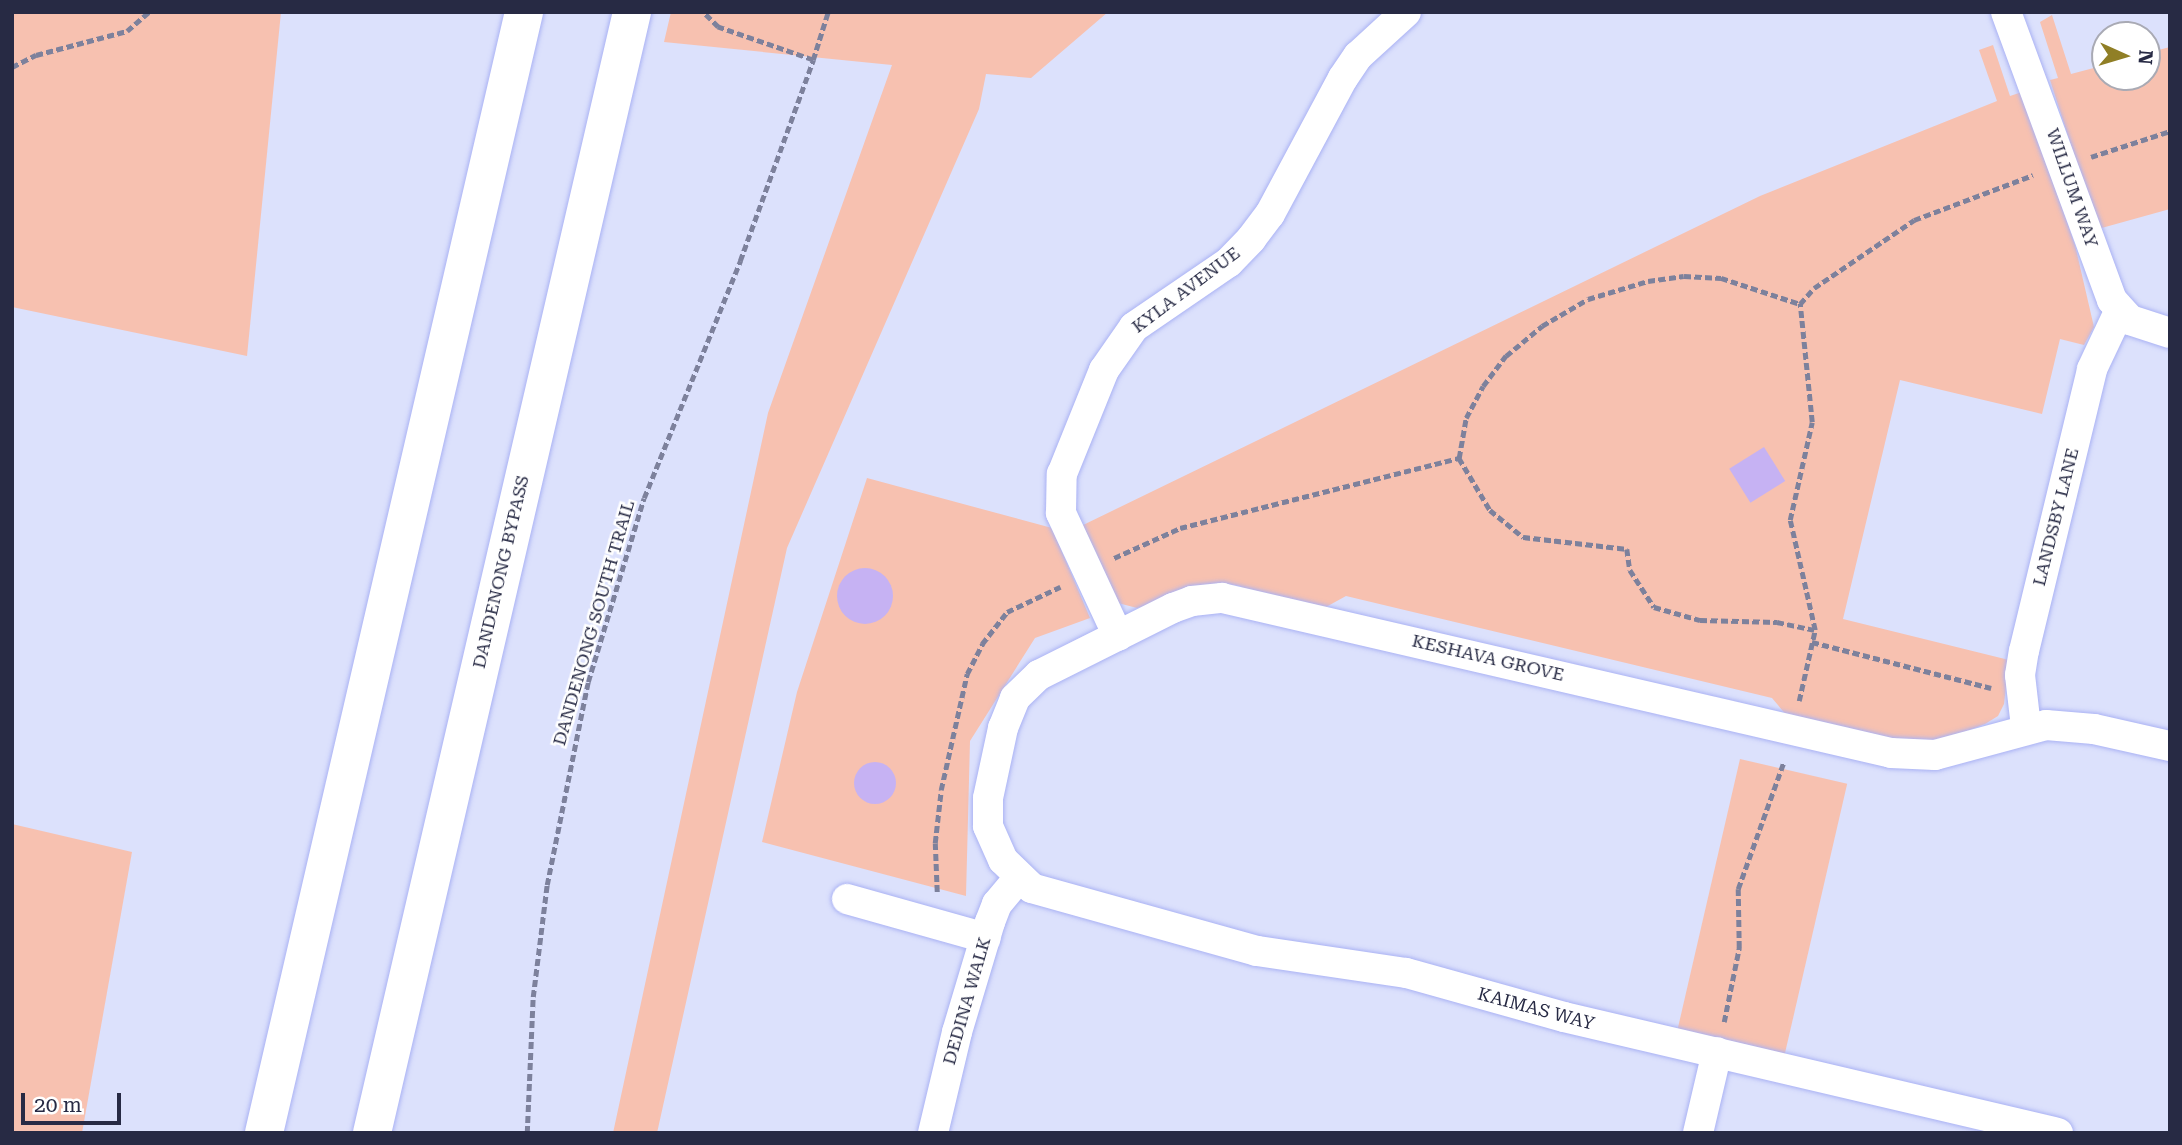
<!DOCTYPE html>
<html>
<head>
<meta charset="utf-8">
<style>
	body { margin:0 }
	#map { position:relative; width:2182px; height:1145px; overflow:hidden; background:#dce1fc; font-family:"Roboto Serif",serif }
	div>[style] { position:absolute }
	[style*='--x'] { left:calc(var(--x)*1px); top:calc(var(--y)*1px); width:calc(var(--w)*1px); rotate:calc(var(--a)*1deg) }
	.green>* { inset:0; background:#f7c1b0; transform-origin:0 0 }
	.building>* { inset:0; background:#c6b2f3; transform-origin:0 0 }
	.round { border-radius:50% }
	.path>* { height:4.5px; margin-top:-2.25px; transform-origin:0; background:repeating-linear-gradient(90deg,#7d819c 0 7px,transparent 0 10.5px) }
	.roads { filter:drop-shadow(0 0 2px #aab2f4) drop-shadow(0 0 2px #aab2f4) }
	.minor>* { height:30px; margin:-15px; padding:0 15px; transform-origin:15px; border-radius:15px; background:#fff }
	.trunk>* { height:38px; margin:-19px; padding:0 19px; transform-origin:19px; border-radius:19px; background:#fff }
	span { translate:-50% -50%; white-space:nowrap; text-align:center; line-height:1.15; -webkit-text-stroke:5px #fff; paint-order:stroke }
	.street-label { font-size:18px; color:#272a44 }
	.frame { position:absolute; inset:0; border:14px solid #272a44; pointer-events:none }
	.north { position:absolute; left:2091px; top:21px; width:70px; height:70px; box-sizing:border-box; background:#fff; border:2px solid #a9aab4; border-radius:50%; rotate:94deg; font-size:19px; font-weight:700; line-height:28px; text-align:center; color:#272a44 }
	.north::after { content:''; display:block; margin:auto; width:24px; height:32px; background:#907f26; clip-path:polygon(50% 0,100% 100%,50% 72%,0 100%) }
	.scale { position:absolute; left:21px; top:1093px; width:100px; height:32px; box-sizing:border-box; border:4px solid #272a44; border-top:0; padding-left:9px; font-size:21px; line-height:24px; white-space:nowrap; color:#272a44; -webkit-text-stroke:5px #fff; paint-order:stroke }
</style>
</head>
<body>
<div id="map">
	<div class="green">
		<div style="clip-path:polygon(12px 12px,281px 12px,247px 356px,12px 307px)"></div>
		<div style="clip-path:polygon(671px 12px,1108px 12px,1031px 78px,986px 74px,979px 109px,787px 548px,657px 1133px,613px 1133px,768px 413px,892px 65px,664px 42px)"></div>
		<div style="clip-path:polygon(2052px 15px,2071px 74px,2105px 65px,2105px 77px,2147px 77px,2147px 53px,2170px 47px,2170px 209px,2098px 229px,2050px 80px,2058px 78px,2040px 22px)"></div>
		<div style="clip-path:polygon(1993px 45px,2010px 96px,2022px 92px,2075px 245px,2094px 327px,2084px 345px,2060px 339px,2042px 414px,1900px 380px,1843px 619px,2009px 660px,2004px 704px,1998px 716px,1985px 724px,1946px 739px,1914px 744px,1787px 716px,1772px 698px,1346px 596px,1326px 607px,1251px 595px,1240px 586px,1226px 584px,1137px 608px,1118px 603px,1079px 527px,1760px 196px,1997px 101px,1979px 50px)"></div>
		<div style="clip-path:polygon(867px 478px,1052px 528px,1090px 618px,1035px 638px,970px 741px,966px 896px,762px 842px,797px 692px)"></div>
		<div style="left:1740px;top:759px;width:110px;height:278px;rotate:13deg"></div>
		<div style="clip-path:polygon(12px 824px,132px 852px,82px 1133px,12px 1133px)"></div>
	</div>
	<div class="building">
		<div style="left:1764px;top:447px;width:40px;height:41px;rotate:58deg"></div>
		<div class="round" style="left:837px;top:568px;width:56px;height:56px"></div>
		<div class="round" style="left:854px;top:762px;width:42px;height:42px"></div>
	</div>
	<div class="path">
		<div style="--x:813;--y:60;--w:50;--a:-72.6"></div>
		<div style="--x:12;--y:67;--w:27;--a:-27"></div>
		<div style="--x:36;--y:55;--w:94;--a:-14.8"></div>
		<div style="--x:127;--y:31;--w:29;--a:-41"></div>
		<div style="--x:2091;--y:157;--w:83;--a:-18.2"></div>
		<div style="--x:1459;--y:458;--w:61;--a:59.2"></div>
		<div style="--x:1490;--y:510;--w:43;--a:39.3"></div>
		<div style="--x:1523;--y:537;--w:105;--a:6.6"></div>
		<div style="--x:1627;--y:549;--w:21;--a:82"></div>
		<div style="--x:1630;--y:570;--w:44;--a:57"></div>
		<div style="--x:1654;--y:607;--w:48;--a:15.8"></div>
		<div style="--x:1700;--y:620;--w:77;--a:1.5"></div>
		<div style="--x:1777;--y:622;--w:38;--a:12"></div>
		<div style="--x:1114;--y:558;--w:72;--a:-24.4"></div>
		<div style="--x:1180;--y:528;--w:288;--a:-14.1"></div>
		<div style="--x:1459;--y:458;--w:41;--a:-80.1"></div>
		<div style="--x:1466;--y:418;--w:36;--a:-62"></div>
		<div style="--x:1483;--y:386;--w:38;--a:-53"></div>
		<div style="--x:1506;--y:356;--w:47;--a:-39.8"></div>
		<div style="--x:1542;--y:326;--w:53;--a:-30.4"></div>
		<div style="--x:1588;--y:299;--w:63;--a:-16.7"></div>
		<div style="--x:1648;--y:281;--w:36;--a:-8"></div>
		<div style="--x:1684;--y:276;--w:37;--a:3"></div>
		<div style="--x:1721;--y:278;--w:83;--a:18.2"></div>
		<div style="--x:1800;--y:304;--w:21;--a:-49"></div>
		<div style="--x:1814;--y:288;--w:121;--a:-34.2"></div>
		<div style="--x:1914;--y:220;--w:127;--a:-20.7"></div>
		<div style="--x:1812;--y:642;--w:185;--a:14.4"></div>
		<div style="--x:1799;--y:701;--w:73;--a:-77.3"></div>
		<div style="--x:1815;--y:630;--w:113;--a:-102.8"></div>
		<div style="--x:1790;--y:520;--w:100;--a:-77.3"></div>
		<div style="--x:1812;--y:422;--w:119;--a:-95.8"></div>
		<div style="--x:937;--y:892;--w:49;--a:-92.3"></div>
		<div style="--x:935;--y:843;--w:53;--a:-83.5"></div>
		<div style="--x:941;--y:790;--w:119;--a:-77.4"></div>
		<div style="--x:967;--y:674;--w:34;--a:-63"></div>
		<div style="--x:982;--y:644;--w:41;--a:-52"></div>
		<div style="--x:1007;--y:612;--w:59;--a:-25.3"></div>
		<div style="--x:1724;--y:1022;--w:76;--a:-78.5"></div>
		<div style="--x:1739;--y:948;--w:59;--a:-91"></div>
		<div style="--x:1738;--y:889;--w:136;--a:-70.2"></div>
		<div style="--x:527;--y:1133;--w:136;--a:-87.5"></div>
		<div style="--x:533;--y:997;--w:113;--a:-82.9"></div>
		<div style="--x:547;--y:885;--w:207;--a:-78.6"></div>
		<div style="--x:588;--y:682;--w:192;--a:-73.1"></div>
		<div style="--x:644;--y:498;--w:256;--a:-67.9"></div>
		<div style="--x:740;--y:261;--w:214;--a:-70"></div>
		<div style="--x:813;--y:60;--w:101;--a:-160.8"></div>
		<div style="--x:718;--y:27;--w:21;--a:-135"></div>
	</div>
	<div class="roads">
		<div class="minor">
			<div style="--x:2006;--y:12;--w:307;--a:69.8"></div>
			<div style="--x:2112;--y:300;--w:27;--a:48"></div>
			<div style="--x:2130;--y:320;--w:42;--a:18"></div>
			<div style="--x:1118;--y:636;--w:136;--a:-114.9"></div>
			<div style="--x:1061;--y:513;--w:39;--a:-89"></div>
			<div style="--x:1062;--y:474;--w:112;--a:-68"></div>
			<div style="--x:1104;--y:370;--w:52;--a:-55.1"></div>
			<div style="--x:1134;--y:327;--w:115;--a:-34.4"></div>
			<div style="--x:1229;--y:262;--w:32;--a:-46"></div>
			<div style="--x:1251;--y:239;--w:31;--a:-53"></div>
			<div style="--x:1270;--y:214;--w:154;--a:-61.8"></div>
			<div style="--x:1343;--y:78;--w:27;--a:-56"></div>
			<div style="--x:1358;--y:56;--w:65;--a:-42.5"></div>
			<div style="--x:2026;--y:727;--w:52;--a:-96.6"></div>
			<div style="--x:2020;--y:675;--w:24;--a:-81"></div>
			<div style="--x:2024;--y:651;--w:290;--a:-76.4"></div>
			<div style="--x:2092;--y:369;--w:63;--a:-64.7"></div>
			<div style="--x:847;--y:899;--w:144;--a:15.7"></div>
			<div style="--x:933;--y:1133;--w:104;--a:-76.6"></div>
			<div style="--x:957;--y:1032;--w:115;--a:-73.3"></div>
			<div style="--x:990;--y:922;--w:19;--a:-69"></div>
			<div style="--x:997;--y:904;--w:34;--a:-50"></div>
			<div style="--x:1698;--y:1133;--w:83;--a:-76.8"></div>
			<div style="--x:2058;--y:1133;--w:507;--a:-166.79"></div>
			<div style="--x:1564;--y:1017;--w:164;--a:-164.4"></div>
			<div style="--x:1406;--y:973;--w:151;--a:-171.6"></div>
			<div style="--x:1257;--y:951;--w:234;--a:-164.4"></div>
			<div style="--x:1032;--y:888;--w:40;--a:-136"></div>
			<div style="--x:1003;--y:860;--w:37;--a:-114"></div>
			<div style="--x:988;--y:826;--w:28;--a:-90"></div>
			<div style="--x:988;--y:798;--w:72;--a:-77.9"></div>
			<div style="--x:1003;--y:728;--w:32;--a:-68"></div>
			<div style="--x:1015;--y:698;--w:33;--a:-44"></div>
			<div style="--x:1039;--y:675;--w:150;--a:-26.6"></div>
			<div style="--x:1173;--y:608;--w:20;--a:-20"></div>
			<div style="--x:1192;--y:601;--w:30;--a:-6"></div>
			<div style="--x:1222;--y:598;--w:687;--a:13.04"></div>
			<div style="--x:1891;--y:753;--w:44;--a:2.6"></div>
			<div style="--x:1935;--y:755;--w:115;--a:-15.1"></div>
			<div style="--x:2046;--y:725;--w:48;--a:4.8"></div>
			<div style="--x:2094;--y:729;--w:78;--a:12.6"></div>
		</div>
		<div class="trunk">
			<div style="--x:264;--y:1133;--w:1151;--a:-76.94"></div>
			<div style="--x:372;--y:1133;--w:1151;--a:-76.94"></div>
		</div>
	</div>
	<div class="street-label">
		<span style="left:2072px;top:188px;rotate:71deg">WILLUM WAY</span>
		<span style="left:1186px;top:290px;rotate:-37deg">KYLA AVENUE</span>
		<span style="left:2056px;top:517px;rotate:-76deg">LANDSBY LANE</span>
		<span style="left:501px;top:572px;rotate:-77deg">DANDENONG BYPASS</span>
		<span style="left:594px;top:623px;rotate:-74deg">DANDENONG SOUTH TRAIL</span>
		<span style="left:1488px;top:658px;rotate:13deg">KESHAVA GROVE</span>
		<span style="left:967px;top:1001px;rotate:-74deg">DEDINA WALK</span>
		<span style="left:1536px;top:1009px;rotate:15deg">KAIMAS WAY</span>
	</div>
	<div class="frame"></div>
	<div class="north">N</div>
	<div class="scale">20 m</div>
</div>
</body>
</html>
